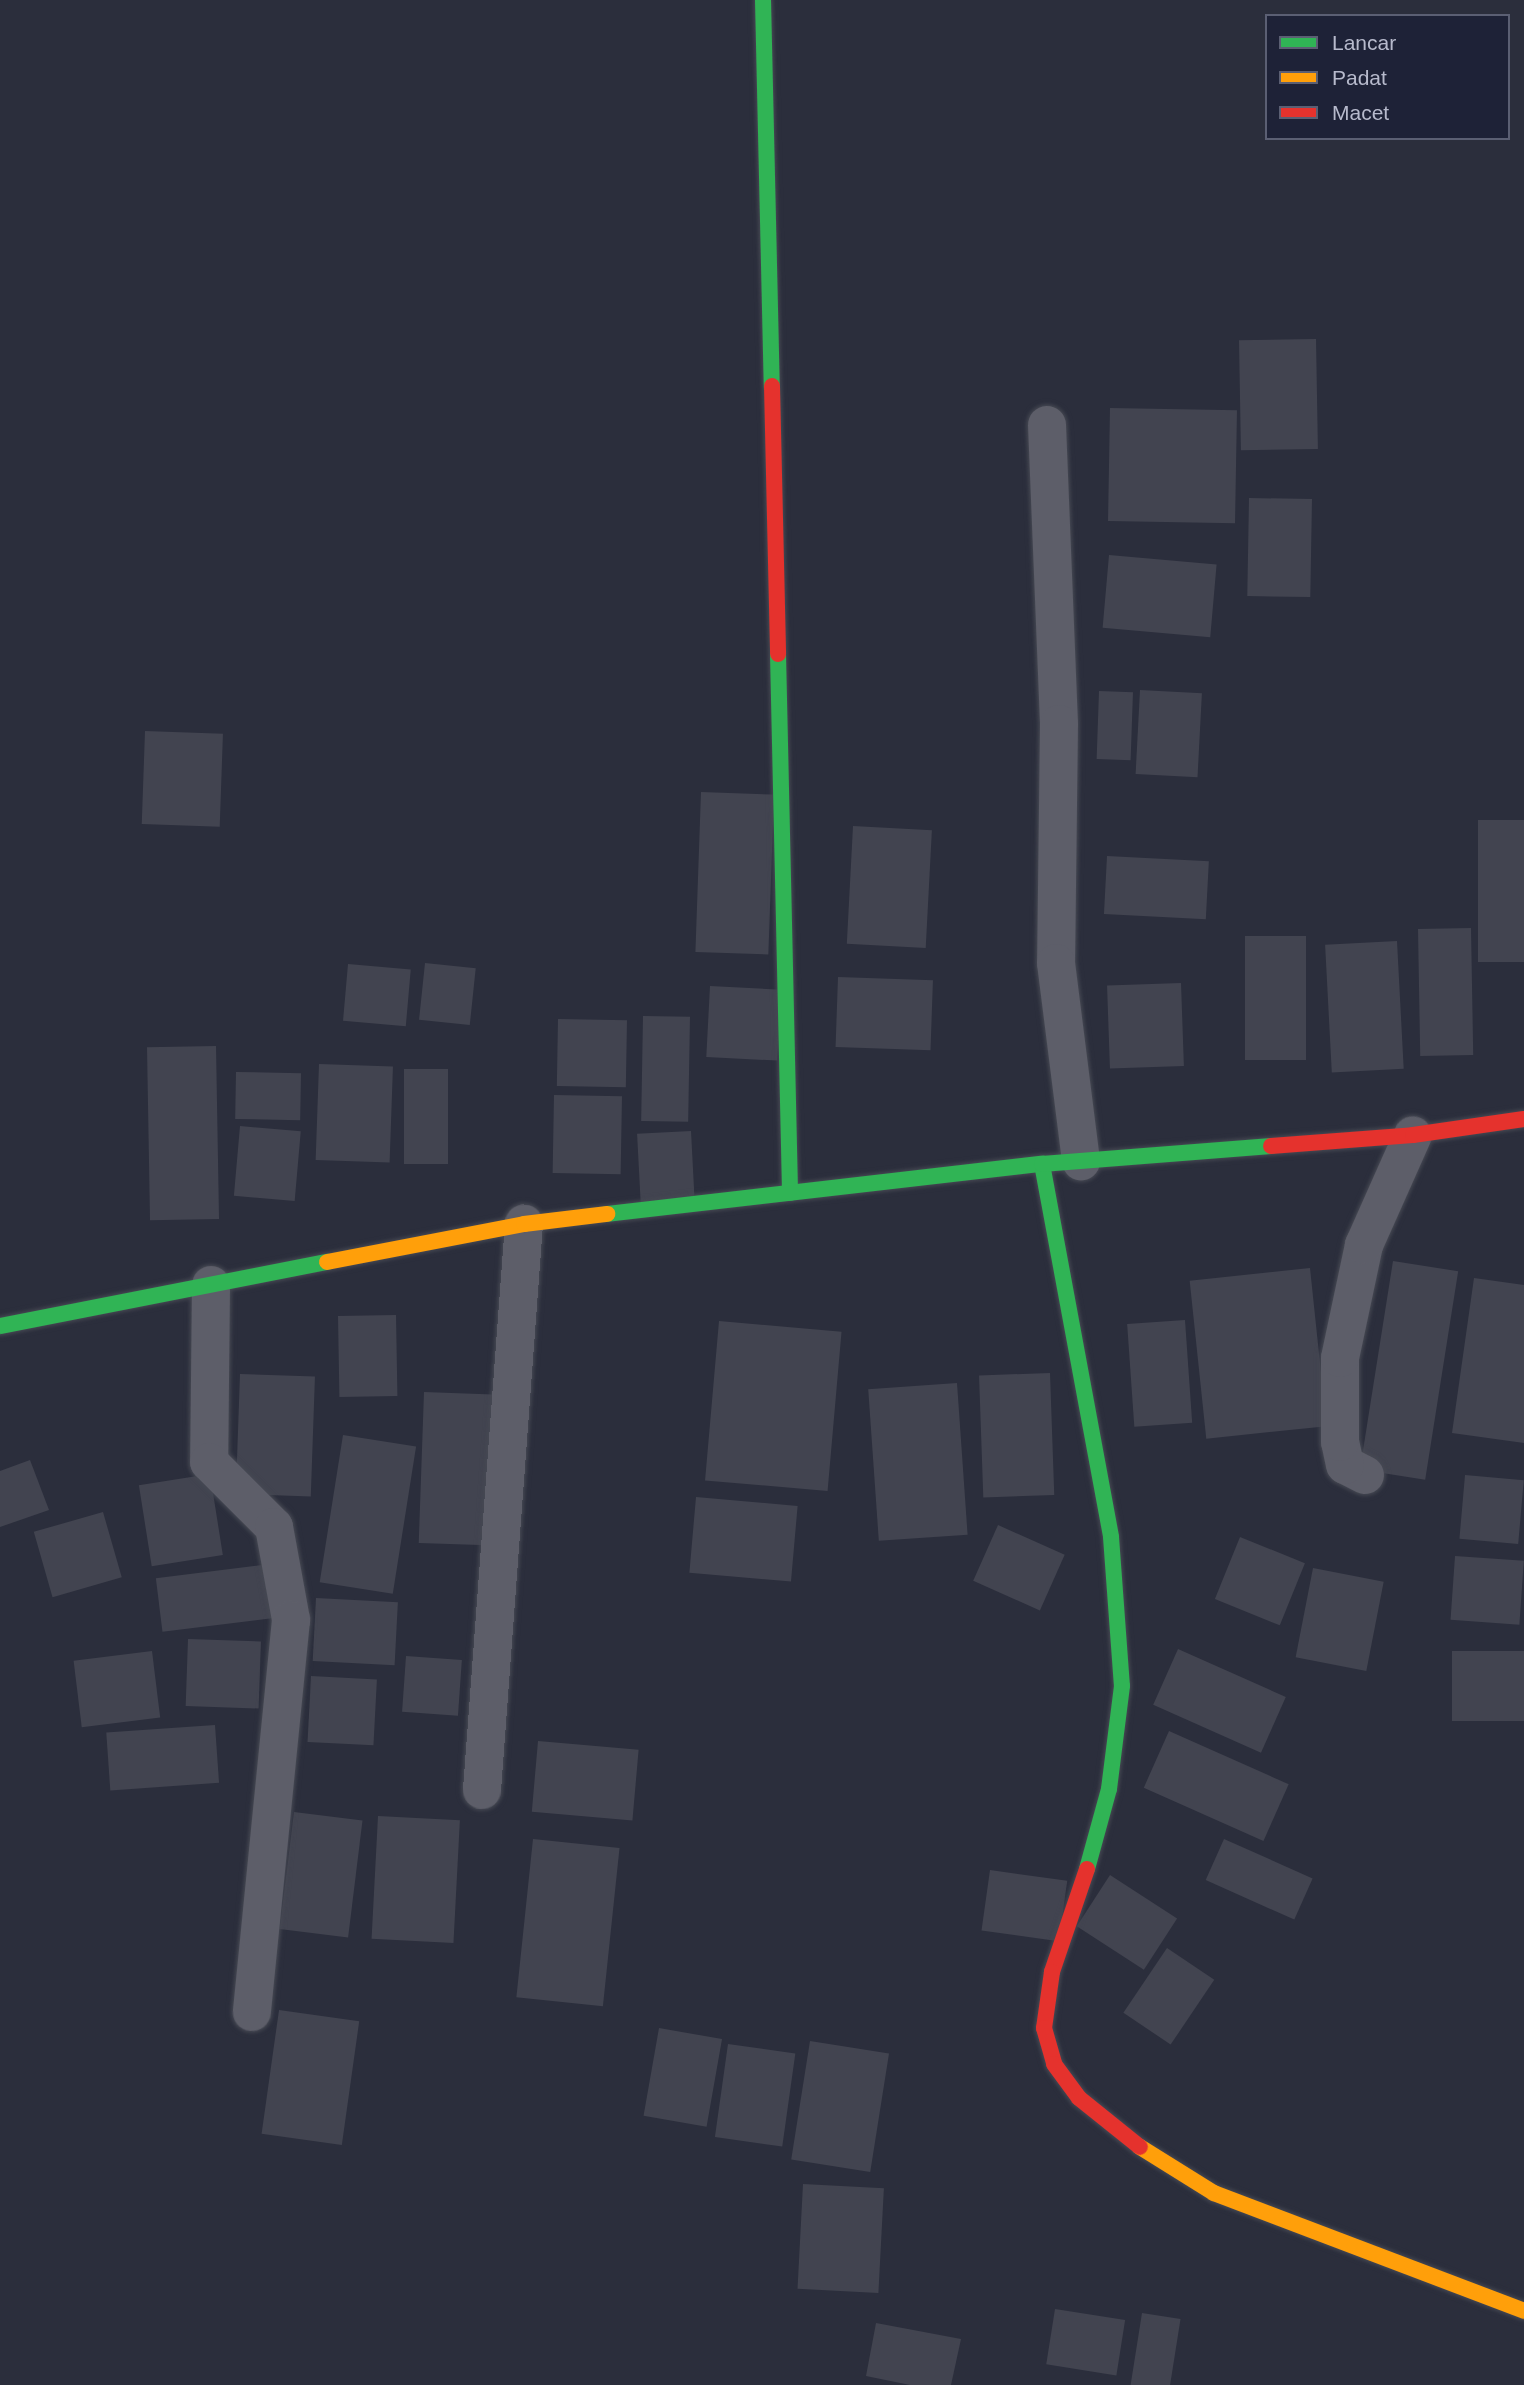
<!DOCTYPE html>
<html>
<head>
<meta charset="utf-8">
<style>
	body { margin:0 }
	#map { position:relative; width:1524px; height:2385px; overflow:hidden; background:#2b2e3c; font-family:Helvetica,sans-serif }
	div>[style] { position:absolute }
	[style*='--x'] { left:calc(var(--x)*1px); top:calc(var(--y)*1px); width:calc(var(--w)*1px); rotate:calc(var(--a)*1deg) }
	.building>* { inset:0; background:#424450; transform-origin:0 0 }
	.roads { filter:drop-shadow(0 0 2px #464953) drop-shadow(0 0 2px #464953) }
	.street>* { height:38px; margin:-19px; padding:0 19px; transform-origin:19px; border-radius:19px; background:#5d5e69 }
	.fast>* { height:16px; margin:-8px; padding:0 8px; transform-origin:8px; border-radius:8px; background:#30b455 }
	.slow>* { height:16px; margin:-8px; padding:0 8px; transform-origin:8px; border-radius:8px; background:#ff9f0a }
	.jam>* { height:16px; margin:-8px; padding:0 8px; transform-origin:8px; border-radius:8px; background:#e5322d }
	span { translate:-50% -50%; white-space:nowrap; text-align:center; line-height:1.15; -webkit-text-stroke:6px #1e2237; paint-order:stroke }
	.legend { position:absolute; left:1265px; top:14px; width:245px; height:126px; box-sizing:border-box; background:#1e2237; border:2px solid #5b5f73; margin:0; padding:9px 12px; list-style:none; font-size:21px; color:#b7bacc }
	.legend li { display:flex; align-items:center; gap:14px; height:35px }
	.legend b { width:35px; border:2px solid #5b5f73 }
</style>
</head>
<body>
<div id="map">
	<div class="building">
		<div style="left:1316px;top:339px;width:110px;height:77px;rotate:89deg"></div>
		<div style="left:1110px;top:408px;width:127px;height:113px;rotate:1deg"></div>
		<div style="left:1249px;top:498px;width:63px;height:98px;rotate:1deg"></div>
		<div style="left:1109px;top:555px;width:108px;height:73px;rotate:5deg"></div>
		<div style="left:1140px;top:690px;width:62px;height:84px;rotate:3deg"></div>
		<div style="left:1099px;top:691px;width:34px;height:68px;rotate:2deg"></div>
		<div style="left:145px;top:731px;width:78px;height:93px;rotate:2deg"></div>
		<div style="left:701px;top:792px;width:73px;height:160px;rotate:2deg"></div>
		<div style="left:1478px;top:820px;width:46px;height:142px"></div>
		<div style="left:853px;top:826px;width:79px;height:118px;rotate:3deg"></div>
		<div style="left:1107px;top:856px;width:102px;height:58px;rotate:3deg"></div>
		<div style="left:1471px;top:928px;width:127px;height:53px;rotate:89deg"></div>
		<div style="left:1245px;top:936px;width:61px;height:124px"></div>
		<div style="left:1397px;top:941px;width:128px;height:72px;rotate:87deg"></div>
		<div style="left:425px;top:963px;width:51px;height:57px;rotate:6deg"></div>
		<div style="left:348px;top:964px;width:63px;height:57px;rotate:5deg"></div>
		<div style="left:838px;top:977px;width:95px;height:70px;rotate:2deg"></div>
		<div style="left:1181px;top:983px;width:83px;height:74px;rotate:88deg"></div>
		<div style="left:710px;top:986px;width:71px;height:71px;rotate:3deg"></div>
		<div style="left:643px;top:1016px;width:47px;height:105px;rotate:1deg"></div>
		<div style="left:558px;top:1019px;width:69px;height:67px;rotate:1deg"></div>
		<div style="left:216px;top:1046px;width:173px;height:69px;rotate:89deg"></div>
		<div style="left:319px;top:1064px;width:74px;height:96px;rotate:2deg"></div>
		<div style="left:404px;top:1069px;width:44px;height:95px"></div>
		<div style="left:236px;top:1072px;width:65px;height:47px;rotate:1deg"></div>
		<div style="left:554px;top:1095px;width:68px;height:78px;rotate:1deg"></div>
		<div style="left:240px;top:1126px;width:61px;height:70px;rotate:5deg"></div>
		<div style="left:691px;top:1131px;width:71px;height:54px;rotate:87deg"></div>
		<div style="left:1393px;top:1261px;width:66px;height:211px;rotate:9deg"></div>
		<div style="left:1310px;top:1268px;width:159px;height:121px;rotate:84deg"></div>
		<div style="clip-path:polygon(1474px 1278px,1524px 1285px,1524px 1443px,1452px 1433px)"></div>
		<div style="left:396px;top:1315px;width:81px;height:58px;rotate:89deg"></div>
		<div style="left:1185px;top:1320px;width:103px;height:58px;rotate:86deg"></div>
		<div style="left:719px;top:1321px;width:123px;height:160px;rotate:5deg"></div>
		<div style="left:1050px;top:1373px;width:122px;height:71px;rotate:88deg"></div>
		<div style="left:240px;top:1374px;width:75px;height:120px;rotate:2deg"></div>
		<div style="left:957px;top:1383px;width:152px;height:89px;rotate:86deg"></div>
		<div style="left:424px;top:1392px;width:69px;height:151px;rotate:2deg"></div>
		<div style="left:343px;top:1435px;width:74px;height:149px;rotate:9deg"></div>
		<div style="clip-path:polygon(30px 1460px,49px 1510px,0 1527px,0 1471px)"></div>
		<div style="left:210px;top:1474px;width:82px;height:72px;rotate:81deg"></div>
		<div style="left:1465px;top:1475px;width:59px;height:64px;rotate:5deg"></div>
		<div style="left:696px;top:1497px;width:102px;height:76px;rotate:5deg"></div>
		<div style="left:103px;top:1512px;width:68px;height:72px;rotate:74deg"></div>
		<div style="left:998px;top:1525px;width:73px;height:61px;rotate:24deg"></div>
		<div style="left:1240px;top:1537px;width:70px;height:67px;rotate:22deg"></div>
		<div style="left:1455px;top:1556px;width:69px;height:64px;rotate:4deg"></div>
		<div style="left:271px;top:1564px;width:54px;height:116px;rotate:83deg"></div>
		<div style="left:1313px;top:1568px;width:72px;height:91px;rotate:11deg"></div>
		<div style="left:316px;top:1598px;width:82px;height:63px;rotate:3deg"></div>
		<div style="left:188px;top:1639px;width:73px;height:67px;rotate:2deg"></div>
		<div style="left:1178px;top:1649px;width:118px;height:61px;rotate:24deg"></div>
		<div style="left:152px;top:1651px;width:67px;height:79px;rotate:83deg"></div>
		<div style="left:1524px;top:1651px;width:70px;height:72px;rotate:90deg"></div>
		<div style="left:406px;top:1656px;width:56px;height:56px;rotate:4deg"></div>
		<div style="left:311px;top:1676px;width:66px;height:66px;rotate:3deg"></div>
		<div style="left:215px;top:1725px;width:58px;height:109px;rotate:86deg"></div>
		<div style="left:1169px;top:1731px;width:131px;height:62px;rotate:24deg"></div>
		<div style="left:538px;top:1741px;width:101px;height:71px;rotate:5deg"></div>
		<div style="left:294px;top:1812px;width:69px;height:118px;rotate:7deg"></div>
		<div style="left:378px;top:1816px;width:82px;height:123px;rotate:3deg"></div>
		<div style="left:533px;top:1839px;width:87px;height:159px;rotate:6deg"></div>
		<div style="left:1224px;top:1839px;width:97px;height:45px;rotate:24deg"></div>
		<div style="left:990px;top:1870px;width:78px;height:61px;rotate:8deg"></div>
		<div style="left:1110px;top:1875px;width:80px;height:61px;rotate:33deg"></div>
		<div style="left:1167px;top:1948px;width:57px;height:78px;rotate:34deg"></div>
		<div style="left:279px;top:2010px;width:81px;height:125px;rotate:8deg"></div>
		<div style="left:659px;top:2028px;width:64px;height:89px;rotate:10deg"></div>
		<div style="left:810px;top:2041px;width:80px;height:120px;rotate:9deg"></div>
		<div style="left:728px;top:2044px;width:68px;height:94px;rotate:8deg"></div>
		<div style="left:803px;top:2184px;width:81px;height:105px;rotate:3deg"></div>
		<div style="left:1055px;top:2309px;width:71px;height:56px;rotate:9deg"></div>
		<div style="left:1142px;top:2313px;width:39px;height:73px;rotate:9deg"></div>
		<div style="clip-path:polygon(876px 2323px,961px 2339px,951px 2385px,910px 2385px,866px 2376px)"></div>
	</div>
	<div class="roads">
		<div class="street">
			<div style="--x:1047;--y:425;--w:299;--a:87.7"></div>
			<div style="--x:1059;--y:724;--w:239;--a:90.7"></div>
			<div style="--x:1056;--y:963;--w:200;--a:82.8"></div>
			<div style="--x:211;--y:1285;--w:177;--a:90.6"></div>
			<div style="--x:209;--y:1462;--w:92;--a:45"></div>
			<div style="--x:274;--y:1527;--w:95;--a:79.6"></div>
			<div style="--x:291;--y:1620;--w:394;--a:95.7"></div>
			<div style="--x:1365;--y:1475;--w:22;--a:-153"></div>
			<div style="--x:1345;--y:1465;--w:24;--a:-102"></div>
			<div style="--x:1340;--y:1442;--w:84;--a:-90"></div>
			<div style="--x:1340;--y:1358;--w:116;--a:-78"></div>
			<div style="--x:1364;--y:1245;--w:120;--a:-66"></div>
			<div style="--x:482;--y:1790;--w:568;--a:-85.76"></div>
		</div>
		<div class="fast">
			<div style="--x:763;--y:0;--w:386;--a:88.7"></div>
			<div style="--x:778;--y:654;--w:539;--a:88.72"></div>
			<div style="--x:1042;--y:1164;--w:379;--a:79.5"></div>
			<div style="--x:1111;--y:1537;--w:149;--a:85.8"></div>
			<div style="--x:1122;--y:1686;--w:104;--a:97.2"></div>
			<div style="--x:1109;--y:1789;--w:83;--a:105.4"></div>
			<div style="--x:607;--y:1214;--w:438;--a:-6.6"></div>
			<div style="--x:1042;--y:1164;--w:230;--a:-4.5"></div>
			<div style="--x:0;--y:1326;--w:333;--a:-11.1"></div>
		</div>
		<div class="slow">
			<div style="--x:327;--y:1262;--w:201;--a:-10.9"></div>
			<div style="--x:524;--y:1224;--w:84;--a:-6.9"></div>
			<div style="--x:1140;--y:2147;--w:87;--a:31.9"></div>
			<div style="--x:1214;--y:2193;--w:332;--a:20.8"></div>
		</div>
		<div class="jam">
			<div style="--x:772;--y:386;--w:268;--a:88.7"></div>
			<div style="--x:1271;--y:1146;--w:142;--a:-4.4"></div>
			<div style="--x:1413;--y:1135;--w:112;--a:-8.2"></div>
			<div style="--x:1087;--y:1869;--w:109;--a:108.8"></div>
			<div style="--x:1052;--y:1972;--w:57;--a:98.1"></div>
			<div style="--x:1044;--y:2028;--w:37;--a:74"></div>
			<div style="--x:1054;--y:2064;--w:42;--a:53.7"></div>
			<div style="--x:1079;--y:2098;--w:78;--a:38.8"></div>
		</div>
	</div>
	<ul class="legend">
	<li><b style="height:9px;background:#30b455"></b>Lancar</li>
	<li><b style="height:9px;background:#ff9f0a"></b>Padat</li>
	<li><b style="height:9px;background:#e5322d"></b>Macet</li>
	</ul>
</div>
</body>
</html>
